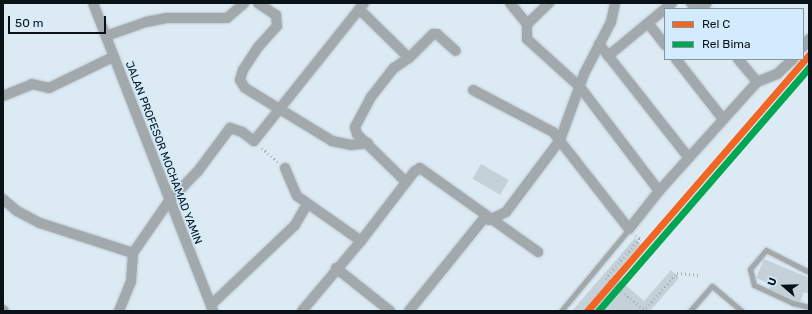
<!DOCTYPE html>
<html>
<head>
<meta charset="utf-8">
<style>
	body { margin:0 }
	#map { position:relative; width:812px; height:314px; overflow:hidden; background:#dceaf3; font-family:Rubik,sans-serif }
	div>[style] { position:absolute }
	[style*='--x'] { left:calc(var(--x)*1px); top:calc(var(--y)*1px); width:calc(var(--w)*1px); rotate:calc(var(--a)*1deg) }
	.building>* { inset:0; background:#c5d1d8; transform-origin:0 0 }
	.path>* { height:2.5px; margin-top:-1.25px; transform-origin:0; background:repeating-linear-gradient(90deg,#a5aeb3 0 1px,transparent 0 4px) }
	.roads { filter:drop-shadow(0 0 1px #bcc7ce) drop-shadow(0 0 1px #bcc7ce) }
	.service>* { height:5px; margin:-2.5px; padding:0 2.5px; transform-origin:2.5px; border-radius:2.5px; background:#a2a9ad }
	.minor>* { height:10px; margin:-5px; padding:0 5px; transform-origin:5px; border-radius:5px; background:#a2a9ad }
	.rail-1>* { height:7px; margin:-3.5px; padding:0 3.5px; transform-origin:3.5px; border-radius:3.5px; background:#f26522 }
	.rail-2>* { height:7px; margin:-3.5px; padding:0 3.5px; transform-origin:3.5px; border-radius:3.5px; background:#00a651 }
	span { translate:-50% -50%; white-space:nowrap; text-align:center; line-height:1.15; -webkit-text-stroke:3px #d2ecfd; paint-order:stroke }
	.street-label { font-size:11px; color:#091217 }
	.frame { position:absolute; inset:0; border:4px solid #091217; pointer-events:none }
	.legend { position:absolute; left:664px; top:8px; width:140px; height:52px; box-sizing:border-box; background:#d2ecfd; border:1px solid #8295a1; margin:0; padding:5px 7px; list-style:none; font-size:12px; color:#091217 }
	.legend li { display:flex; align-items:center; gap:8px; height:20px }
	.legend b { width:20px; border:1px solid #8295a1 }
	.north { position:absolute; left:764px; top:266px; width:40px; height:40px; -webkit-text-stroke:3px #d2ecfd; paint-order:stroke; rotate:290deg; font-size:11px; font-weight:700; line-height:16px; text-align:center; color:#091217 }
	.north::after { content:''; display:block; margin:auto; width:14px; height:18px; background:#091217; clip-path:polygon(50% 0,100% 100%,50% 72%,0 100%) }
	.scale { position:absolute; left:8px; top:16px; width:98px; height:18px; box-sizing:border-box; border:2px solid #091217; border-top:0; padding-left:5px; font-size:12px; line-height:14px; white-space:nowrap; color:#091217; -webkit-text-stroke:3px #d2ecfd; paint-order:stroke }
</style>
</head>
<body>
<div id="map">
	<div class="building">
		<div style="left:481px;top:164px;width:32px;height:17px;rotate:30deg"></div>
		<div style="clip-path:polygon(635px 238px,641px 244px,614px 275px,644px 301px,671px 270px,679px 278px,650px 311px,572px 311px)"></div>
		<div style="clip-path:polygon(764px 259px,809px 278px,809px 294px,804px 292px,800px 302px,769px 289px,771px 284px,756px 278px)"></div>
	</div>
	<div class="path">
		<div style="--x:262;--y:148;--w:21;--a:41"></div>
		<div style="--x:636;--y:235;--w:6;--a:45"></div>
		<div style="--x:640;--y:239;--w:52;--a:131.1"></div>
		<div style="--x:606;--y:278;--w:50;--a:40.1"></div>
		<div style="--x:643;--y:311;--w:51;--a:-48.2"></div>
		<div style="--x:677;--y:273;--w:23;--a:5"></div>
	</div>
	<div class="roads">
		<div class="service">
			<div style="--x:809;--y:272;--w:48;--a:-152.9"></div>
			<div style="--x:766;--y:250;--w:25;--a:130"></div>
			<div style="--x:750;--y:269;--w:16;--a:76"></div>
			<div style="--x:754;--y:285;--w:43;--a:24.8"></div>
			<div style="--x:793;--y:303;--w:16;--a:14"></div>
			<div style="--x:561;--y:311;--w:107;--a:-50.3"></div>
			<div style="--x:690;--y:311;--w:33;--a:-49"></div>
			<div style="--x:712;--y:286;--w:39;--a:40"></div>
		</div>
		<div class="minor">
			<div style="--x:93;--y:3;--w:331;--a:68.7"></div>
			<div style="--x:258;--y:3;--w:22;--a:34"></div>
			<div style="--x:276;--y:15;--w:11;--a:85"></div>
			<div style="--x:277;--y:26;--w:28;--a:132"></div>
			<div style="--x:258;--y:47;--w:27;--a:123"></div>
			<div style="--x:243;--y:70;--w:10;--a:107"></div>
			<div style="--x:240;--y:80;--w:9;--a:58"></div>
			<div style="--x:245;--y:88;--w:102;--a:31.3"></div>
			<div style="--x:332;--y:141;--w:19;--a:12"></div>
			<div style="--x:351;--y:145;--w:17;--a:-7"></div>
			<div style="--x:510;--y:3;--w:27;--a:51"></div>
			<div style="--x:549;--y:3;--w:30;--a:136"></div>
			<div style="--x:527;--y:24;--w:15;--a:90"></div>
			<div style="--x:527;--y:39;--w:72;--a:42.2"></div>
			<div style="--x:580;--y:87;--w:131;--a:52.8"></div>
			<div style="--x:691;--y:3;--w:8;--a:50"></div>
			<div style="--x:359;--y:9;--w:70;--a:44.4"></div>
			<div style="--x:701;--y:9;--w:8;--a:-45"></div>
			<div style="--x:648;--y:23;--w:28;--a:52"></div>
			<div style="--x:106;--y:36;--w:42;--a:-19.3"></div>
			<div style="--x:146;--y:22;--w:21;--a:-11"></div>
			<div style="--x:167;--y:18;--w:60;--a:0"></div>
			<div style="--x:227;--y:18;--w:23;--a:-41"></div>
			<div style="--x:599;--y:44;--w:145;--a:51.7"></div>
			<div style="--x:803;--y:47;--w:10;--a:-53"></div>
			<div style="--x:608;--y:56;--w:83;--a:-39.6"></div>
			<div style="--x:676;--y:59;--w:76;--a:51.9"></div>
			<div style="--x:738;--y:59;--w:30;--a:50"></div>
			<div style="--x:473;--y:90;--w:90;--a:27.7"></div>
			<div style="--x:553;--y:132;--w:123;--a:51.9"></div>
			<div style="--x:629;--y:229;--w:48;--a:-51.7"></div>
			<div style="--x:659;--y:191;--w:147;--a:-48"></div>
			<div style="--x:757;--y:82;--w:22;--a:-22"></div>
			<div style="--x:777;--y:74;--w:22;--a:-43"></div>
			<div style="--x:3;--y:96;--w:31;--a:-22"></div>
			<div style="--x:32;--y:84;--w:17;--a:13"></div>
			<div style="--x:49;--y:88;--w:71;--a:-25.8"></div>
			<div style="--x:285;--y:168;--w:30;--a:67"></div>
			<div style="--x:297;--y:196;--w:78;--a:35.1"></div>
			<div style="--x:406;--y:182;--w:69;--a:-135.6"></div>
			<div style="--x:357;--y:134;--w:7;--a:-106"></div>
			<div style="--x:355;--y:127;--w:34;--a:-62"></div>
			<div style="--x:371;--y:97;--w:37;--a:-52"></div>
			<div style="--x:394;--y:68;--w:18;--a:-34"></div>
			<div style="--x:409;--y:58;--w:34;--a:-45"></div>
			<div style="--x:433;--y:34;--w:4;--a:0"></div>
			<div style="--x:437;--y:34;--w:25;--a:42"></div>
			<div style="--x:3;--y:199;--w:18;--a:41"></div>
			<div style="--x:17;--y:211;--w:26;--a:28"></div>
			<div style="--x:40;--y:223;--w:98;--a:17.9"></div>
			<div style="--x:489;--y:220;--w:19;--a:-25"></div>
			<div style="--x:506;--y:212;--w:90;--a:-53.1"></div>
			<div style="--x:560;--y:140;--w:70;--a:-70"></div>
			<div style="--x:584;--y:74;--w:59;--a:-62.6"></div>
			<div style="--x:611;--y:22;--w:19;--a:-78"></div>
			<div style="--x:336;--y:268;--w:69;--a:38.5"></div>
			<div style="--x:211;--y:305;--w:116;--a:-43.6"></div>
			<div style="--x:295;--y:225;--w:24;--a:-60"></div>
			<div style="--x:3;--y:310;--w:1;--a:45"></div>
			<div style="--x:119;--y:311;--w:31;--a:-68"></div>
			<div style="--x:131;--y:282;--w:29;--a:-86"></div>
			<div style="--x:133;--y:253;--w:63;--a:-55.3"></div>
			<div style="--x:169;--y:201;--w:42;--a:-46"></div>
			<div style="--x:198;--y:171;--w:54;--a:-53.3"></div>
			<div style="--x:230;--y:128;--w:13;--a:18"></div>
			<div style="--x:242;--y:132;--w:15;--a:37"></div>
			<div style="--x:254;--y:141;--w:176;--a:-51.4"></div>
			<div style="--x:302;--y:311;--w:92;--a:-49.9"></div>
			<div style="--x:361;--y:241;--w:87;--a:-52.5"></div>
			<div style="--x:414;--y:172;--w:7;--a:-34"></div>
			<div style="--x:420;--y:168;--w:145;--a:35.4"></div>
			<div style="--x:409;--y:311;--w:121;--a:-51"></div>
		</div>
	</div>
	<div class="rail-1">
		<div style="--x:587;--y:311;--w:339;--a:-49.1"></div>
	</div>
	<div class="rail-2">
		<div style="--x:598;--y:311;--w:323;--a:-49.1"></div>
	</div>
	<div class="street-label">
		<span style="left:163px;top:153px;rotate:69deg">JALAN PROFESOR MOCHAMAD YAMIN</span>
	</div>
	<div class="frame"></div>
	<ul class="legend">
	<li><b style="height:5px;background:#f26522"></b>Rel C</li>
	<li><b style="height:5px;background:#00a651"></b>Rel Bima</li>
	</ul>
	<div class="north">U</div>
	<div class="scale">50 m</div>
</div>
</body>
</html>
